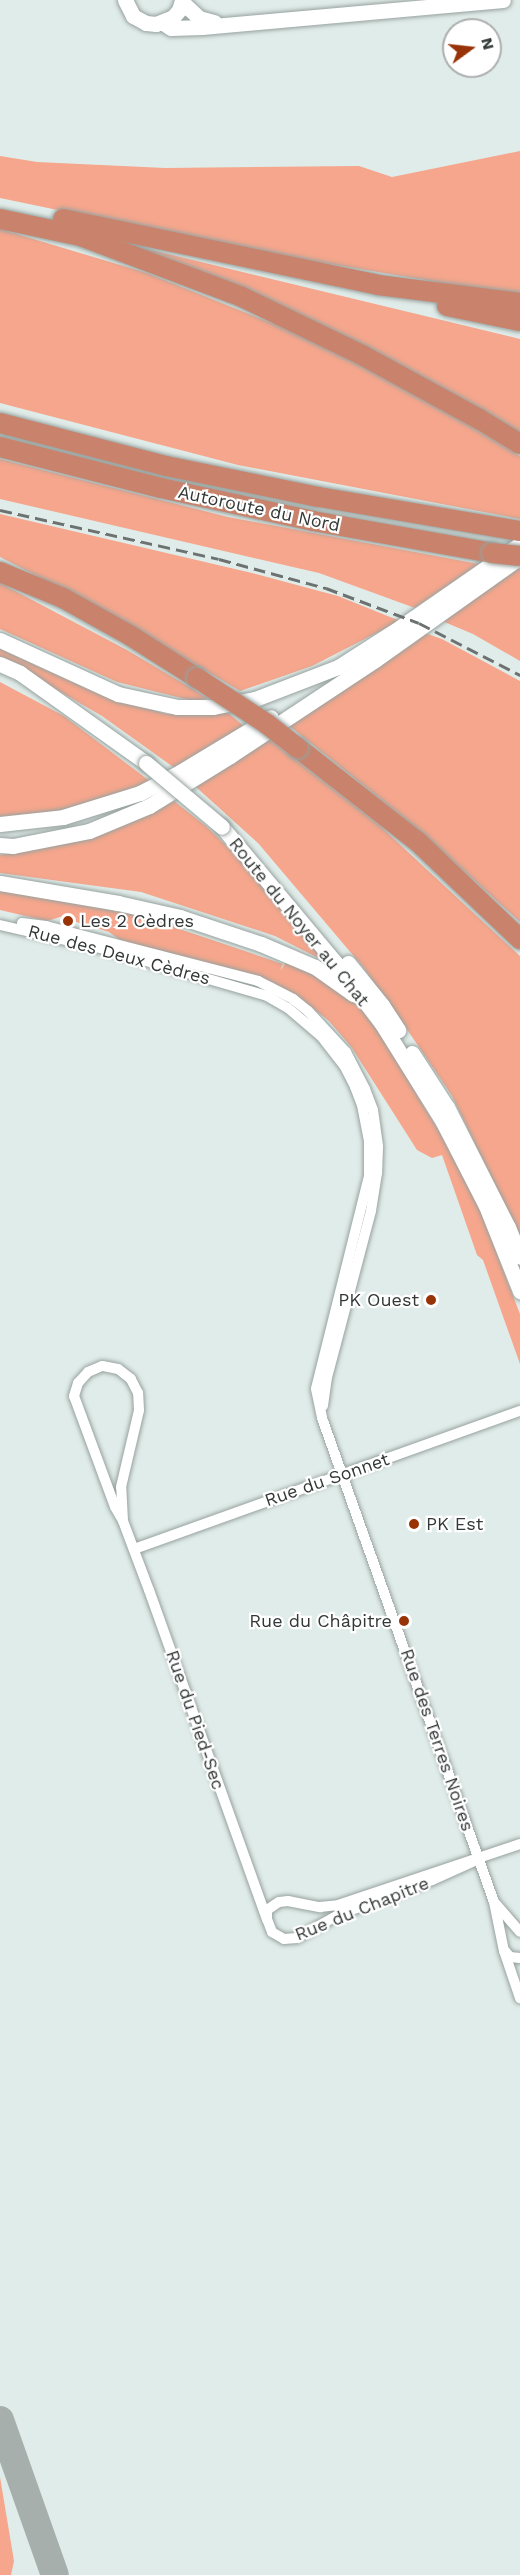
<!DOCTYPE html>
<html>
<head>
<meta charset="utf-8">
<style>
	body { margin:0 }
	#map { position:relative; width:520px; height:2575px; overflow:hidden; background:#e0ece9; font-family:"Work Sans",sans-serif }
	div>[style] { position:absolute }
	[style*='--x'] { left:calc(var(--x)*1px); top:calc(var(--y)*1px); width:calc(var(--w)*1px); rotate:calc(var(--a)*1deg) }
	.green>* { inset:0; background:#f6a68c }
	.taxiway>* { height:28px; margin:-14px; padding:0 14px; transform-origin:14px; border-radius:14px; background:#a6afac }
	.roads { filter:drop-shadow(0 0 2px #97a29f) drop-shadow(0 0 2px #97a29f) }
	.street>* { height:10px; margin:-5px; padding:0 5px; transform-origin:5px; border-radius:5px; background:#fff }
	.secondary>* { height:15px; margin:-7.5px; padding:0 7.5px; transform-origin:7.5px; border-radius:7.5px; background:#fff }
	.highway>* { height:20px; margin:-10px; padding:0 10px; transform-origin:10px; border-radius:10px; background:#c9836c }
	.rail>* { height:3px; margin-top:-1.5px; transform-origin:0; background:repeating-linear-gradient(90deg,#6b7270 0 12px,transparent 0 18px) }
	.bridges { filter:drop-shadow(0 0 2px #97a29f) drop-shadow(0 0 2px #97a29f) }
	.secondary-bridge>* { height:15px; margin:-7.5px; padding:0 7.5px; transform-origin:7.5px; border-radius:7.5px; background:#fff }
	.highway-bridge>* { height:20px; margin:-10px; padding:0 10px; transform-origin:10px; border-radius:10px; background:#c9836c }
	.dots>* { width:16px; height:16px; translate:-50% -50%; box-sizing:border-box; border:3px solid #fff; border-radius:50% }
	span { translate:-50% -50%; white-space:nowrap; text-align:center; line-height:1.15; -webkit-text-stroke:4.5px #fff; paint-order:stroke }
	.street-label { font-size:18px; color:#333837 }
	.poi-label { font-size:18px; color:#333837 }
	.left { translate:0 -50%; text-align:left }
	.right { translate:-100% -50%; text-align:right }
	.north { position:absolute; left:442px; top:18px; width:60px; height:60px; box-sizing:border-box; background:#fff; border:2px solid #adafaf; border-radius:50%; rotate:75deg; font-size:16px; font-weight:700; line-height:24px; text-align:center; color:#333837 }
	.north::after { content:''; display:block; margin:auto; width:21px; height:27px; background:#983307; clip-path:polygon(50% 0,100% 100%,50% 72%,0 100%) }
</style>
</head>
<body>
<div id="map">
	<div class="green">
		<div style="clip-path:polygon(520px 151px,520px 296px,265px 253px,0 198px,0 156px,37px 162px,165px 168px,359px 166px,392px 177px)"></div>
		<div style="clip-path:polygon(0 229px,147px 273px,274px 324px,408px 388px,520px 456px,520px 519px,238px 465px,0 403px)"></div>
		<div style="clip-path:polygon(106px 239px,520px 339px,520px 436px)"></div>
		<div style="clip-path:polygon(0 459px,228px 517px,479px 564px,415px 608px,319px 573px,0 499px)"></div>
		<div style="clip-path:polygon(0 514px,252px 573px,338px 596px,400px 621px,312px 666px,240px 691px,105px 611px,0 557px)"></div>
		<div style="clip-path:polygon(518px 569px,520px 569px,520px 661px,473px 634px,442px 621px)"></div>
		<div style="clip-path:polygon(0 583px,127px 650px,208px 698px,197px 702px,117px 682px,0 629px)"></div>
		<div style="clip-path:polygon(425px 633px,442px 639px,520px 681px,520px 922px,418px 829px,288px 725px)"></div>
		<div style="clip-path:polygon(0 649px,110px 699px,167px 714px,227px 712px,244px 726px,176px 769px,102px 716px,0 657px)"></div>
		<div style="clip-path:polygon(0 682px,64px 716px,151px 782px,86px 806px,0 821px)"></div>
		<div style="clip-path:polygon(269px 739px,379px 825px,520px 956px,520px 1237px,452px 1096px,402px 1022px,363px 967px,258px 843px,196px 787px)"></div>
		<div style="clip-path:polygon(174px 801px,206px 826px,260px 878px,330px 964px,275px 936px,141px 892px,0 873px,0 855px,67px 842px,146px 815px)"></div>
		<div style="clip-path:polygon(0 890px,141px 916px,283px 964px,280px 971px,286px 962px,328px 982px,360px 1008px,380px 1033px,452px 1153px,480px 1210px,520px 1314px,520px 1364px,483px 1260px,477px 1255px,442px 1155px,432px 1158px,417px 1150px,352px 1048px,329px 1021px,296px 995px,272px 982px,124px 943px,109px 932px,60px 917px,47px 921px,0 910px)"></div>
		<div style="clip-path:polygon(0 2477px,14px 2561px,11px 2575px,0 2575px)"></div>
	</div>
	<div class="taxiway">
		<div style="--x:0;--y:2420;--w:164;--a:70.5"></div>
	</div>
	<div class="roads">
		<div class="street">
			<div style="--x:22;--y:923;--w:24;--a:7"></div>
			<div style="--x:46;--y:926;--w:219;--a:14.5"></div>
			<div style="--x:258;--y:981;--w:39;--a:27"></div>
			<div style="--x:293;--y:999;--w:19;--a:39"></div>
			<div style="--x:308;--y:1011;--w:56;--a:47.2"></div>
			<div style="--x:346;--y:1052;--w:42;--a:62.8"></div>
			<div style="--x:365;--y:1089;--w:22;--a:69"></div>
			<div style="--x:373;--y:1110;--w:37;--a:82"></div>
			<div style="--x:378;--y:1147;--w:26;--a:92"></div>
			<div style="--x:377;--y:1173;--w:38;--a:99"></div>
			<div style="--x:371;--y:1211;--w:172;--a:104.8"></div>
			<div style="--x:327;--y:1377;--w:29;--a:98"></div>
			<div style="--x:0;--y:925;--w:111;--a:13"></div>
			<div style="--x:108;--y:950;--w:166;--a:16.1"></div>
			<div style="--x:267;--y:996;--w:24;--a:30"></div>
			<div style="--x:288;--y:1008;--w:43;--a:40.3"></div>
			<div style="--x:321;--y:1036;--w:37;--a:52"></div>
			<div style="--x:344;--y:1065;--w:25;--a:63"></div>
			<div style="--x:355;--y:1087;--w:19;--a:69"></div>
			<div style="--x:362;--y:1105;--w:36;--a:79"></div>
			<div style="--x:369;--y:1140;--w:36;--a:90"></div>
			<div style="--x:369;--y:1176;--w:219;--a:104"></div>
			<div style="--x:316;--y:1389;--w:30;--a:78"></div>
			<div style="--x:322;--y:1418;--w:514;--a:70.44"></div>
			<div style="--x:494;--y:1902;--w:50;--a:78.5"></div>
			<div style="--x:504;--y:1951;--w:50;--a:71.2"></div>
			<div style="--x:123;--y:1521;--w:34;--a:-93"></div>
			<div style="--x:121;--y:1487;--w:79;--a:-76.8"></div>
			<div style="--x:139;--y:1410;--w:17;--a:-93"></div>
			<div style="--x:138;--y:1393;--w:16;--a:-117"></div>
			<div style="--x:131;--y:1379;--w:16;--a:-142"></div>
			<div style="--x:118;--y:1369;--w:16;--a:-169"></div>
			<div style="--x:102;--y:1366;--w:15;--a:157"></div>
			<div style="--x:88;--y:1372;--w:15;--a:132"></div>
			<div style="--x:78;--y:1383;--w:14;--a:107"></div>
			<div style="--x:74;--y:1396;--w:118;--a:69.7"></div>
			<div style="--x:115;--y:1507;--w:16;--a:60"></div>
			<div style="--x:123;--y:1521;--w:74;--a:69.4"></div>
			<div style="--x:149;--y:1590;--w:350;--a:70.3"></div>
			<div style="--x:134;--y:1549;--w:410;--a:-19.7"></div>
			<div style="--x:479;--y:1859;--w:51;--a:155.9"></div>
			<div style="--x:432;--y:1880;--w:100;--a:159.6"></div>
			<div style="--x:338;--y:1915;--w:47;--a:150.7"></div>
			<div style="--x:297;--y:1938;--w:13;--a:176"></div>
			<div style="--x:284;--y:1939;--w:14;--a:-150"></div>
			<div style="--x:272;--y:1932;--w:14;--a:-111"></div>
			<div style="--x:267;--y:1919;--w:9;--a:-90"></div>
			<div style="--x:267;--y:1910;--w:14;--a:-34"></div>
			<div style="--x:279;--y:1902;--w:9;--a:-6"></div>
			<div style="--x:288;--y:1901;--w:33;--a:11"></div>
			<div style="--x:320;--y:1907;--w:18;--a:-6"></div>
			<div style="--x:338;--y:1905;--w:192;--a:-18.5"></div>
			<div style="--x:495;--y:1903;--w:38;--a:49"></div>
			<div style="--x:505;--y:1951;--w:8;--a:50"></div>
			<div style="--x:510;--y:1957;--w:10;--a:6"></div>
		</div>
		<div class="secondary">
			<div style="--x:125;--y:0;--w:18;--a:63"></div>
			<div style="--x:133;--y:16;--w:15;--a:28"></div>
			<div style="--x:146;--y:23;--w:10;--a:6"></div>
			<div style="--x:156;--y:24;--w:18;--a:-22"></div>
			<div style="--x:173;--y:17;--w:9;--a:-49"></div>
			<div style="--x:179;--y:10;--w:10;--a:-73"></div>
			<div style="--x:182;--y:2;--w:23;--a:43"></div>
			<div style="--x:199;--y:18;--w:16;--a:15"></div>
			<div style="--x:163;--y:23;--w:9;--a:32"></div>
			<div style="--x:171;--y:28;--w:31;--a:-2"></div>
			<div style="--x:202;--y:27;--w:302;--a:-5.1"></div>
			<div style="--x:0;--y:640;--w:130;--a:24.6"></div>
			<div style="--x:118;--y:694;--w:60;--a:12.4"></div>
			<div style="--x:177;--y:707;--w:36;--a:0"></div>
			<div style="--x:213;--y:707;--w:43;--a:-10.8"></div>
			<div style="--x:255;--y:699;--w:89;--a:-21.1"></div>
			<div style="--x:338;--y:667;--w:76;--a:-32.6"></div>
			<div style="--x:402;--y:626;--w:144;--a:-34.8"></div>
			<div style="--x:0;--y:664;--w:22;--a:24"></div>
			<div style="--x:20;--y:673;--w:155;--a:35.5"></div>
			<div style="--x:0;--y:824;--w:63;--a:-6.3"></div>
			<div style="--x:63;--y:817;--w:81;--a:-17.3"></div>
			<div style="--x:140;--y:793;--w:45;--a:-27.7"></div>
			<div style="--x:180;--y:772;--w:106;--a:-31.1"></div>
			<div style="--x:222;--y:827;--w:176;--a:50.1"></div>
			<div style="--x:335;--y:962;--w:78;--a:52.8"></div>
			<div style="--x:382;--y:1024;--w:115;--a:58.1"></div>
			<div style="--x:443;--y:1122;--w:94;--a:62.9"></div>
			<div style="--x:486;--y:1206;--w:92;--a:68.2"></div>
			<div style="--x:0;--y:845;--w:13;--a:4"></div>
			<div style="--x:13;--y:846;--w:77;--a:-11.2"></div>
			<div style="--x:89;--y:831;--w:65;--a:-22.6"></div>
			<div style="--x:149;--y:806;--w:95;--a:-31.7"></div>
			<div style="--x:230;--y:756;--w:174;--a:-33.5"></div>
			<div style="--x:375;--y:660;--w:178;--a:-35.4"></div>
			<div style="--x:0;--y:883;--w:120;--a:9.6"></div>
			<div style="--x:118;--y:903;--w:64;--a:12.7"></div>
			<div style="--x:180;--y:917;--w:85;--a:18.4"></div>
			<div style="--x:261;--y:944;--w:59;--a:23.1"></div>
			<div style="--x:315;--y:967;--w:47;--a:35.4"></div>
			<div style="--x:348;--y:963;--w:54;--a:51"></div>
			<div style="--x:382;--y:1005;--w:30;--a:57"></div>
			<div style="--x:412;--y:1053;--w:64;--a:57.1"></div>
			<div style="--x:447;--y:1107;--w:135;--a:63.1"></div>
			<div style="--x:508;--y:1227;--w:32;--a:68"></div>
		</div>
		<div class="highway">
			<div style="--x:0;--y:219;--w:82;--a:12"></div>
			<div style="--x:80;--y:236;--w:173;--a:20.6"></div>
			<div style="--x:242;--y:297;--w:133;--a:25.8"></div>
			<div style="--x:362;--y:355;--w:133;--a:28.7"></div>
			<div style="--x:479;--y:419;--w:48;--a:31.4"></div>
			<div style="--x:63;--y:219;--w:322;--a:11.8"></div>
			<div style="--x:378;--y:285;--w:143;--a:7.2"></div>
			<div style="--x:447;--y:306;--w:75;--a:11.6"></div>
			<div style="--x:0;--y:423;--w:171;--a:14.5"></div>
			<div style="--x:166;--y:466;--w:156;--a:11.5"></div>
			<div style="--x:319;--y:497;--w:204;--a:9.6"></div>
			<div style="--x:0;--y:447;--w:166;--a:14.3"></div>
			<div style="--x:161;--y:488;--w:156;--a:12.2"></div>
			<div style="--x:313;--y:521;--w:182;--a:10.1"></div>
			<div style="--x:0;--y:572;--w:68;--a:22.4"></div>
			<div style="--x:63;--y:598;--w:78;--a:29.2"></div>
			<div style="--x:131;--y:636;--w:78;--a:32.5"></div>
			<div style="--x:298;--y:748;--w:152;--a:38.1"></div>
			<div style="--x:418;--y:842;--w:141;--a:43.6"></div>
		</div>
	</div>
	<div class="rail">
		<div style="--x:0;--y:510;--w:224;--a:12.6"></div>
		<div style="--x:219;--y:559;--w:111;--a:15.2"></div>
		<div style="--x:326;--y:588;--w:99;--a:20.6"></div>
		<div style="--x:419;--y:623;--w:114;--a:27.2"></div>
	</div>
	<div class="bridges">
		<div class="secondary-bridge">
			<div style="--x:146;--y:763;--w:99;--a:40.1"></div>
		</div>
		<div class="highway-bridge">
			<div style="--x:492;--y:553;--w:28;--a:6"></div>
			<div style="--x:197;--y:678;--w:84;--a:33.3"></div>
			<div style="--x:267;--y:724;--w:39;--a:38"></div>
		</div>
	</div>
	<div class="dots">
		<div style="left:68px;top:921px;background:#983307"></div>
		<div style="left:431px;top:1300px;background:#983307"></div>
		<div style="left:414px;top:1524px;background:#983307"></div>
		<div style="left:404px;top:1621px;background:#983307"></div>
	</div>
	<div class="street-label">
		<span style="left:259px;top:509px;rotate:12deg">Autoroute du Nord</span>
		<span style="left:299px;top:922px;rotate:51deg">Route du Noyer au Chat</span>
		<span style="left:119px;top:955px;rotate:15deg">Rue des Deux Cèdres</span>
		<span style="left:327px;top:1480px;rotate:-19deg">Rue du Sonnet</span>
		<span style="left:195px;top:1720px;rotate:71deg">Rue du Pied-Sec</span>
		<span style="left:437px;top:1740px;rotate:71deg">Rue des Terres Noires</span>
		<span style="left:362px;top:1909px;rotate:-22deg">Rue du Chapitre</span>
	</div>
	<div class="poi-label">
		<span class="left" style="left:80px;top:921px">Les 2 Cèdres</span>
		<span class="right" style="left:419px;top:1300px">PK Ouest</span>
		<span class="left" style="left:426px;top:1524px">PK Est</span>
		<span class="right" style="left:392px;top:1621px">Rue du Châpitre</span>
	</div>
	<div class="north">N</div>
</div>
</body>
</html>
